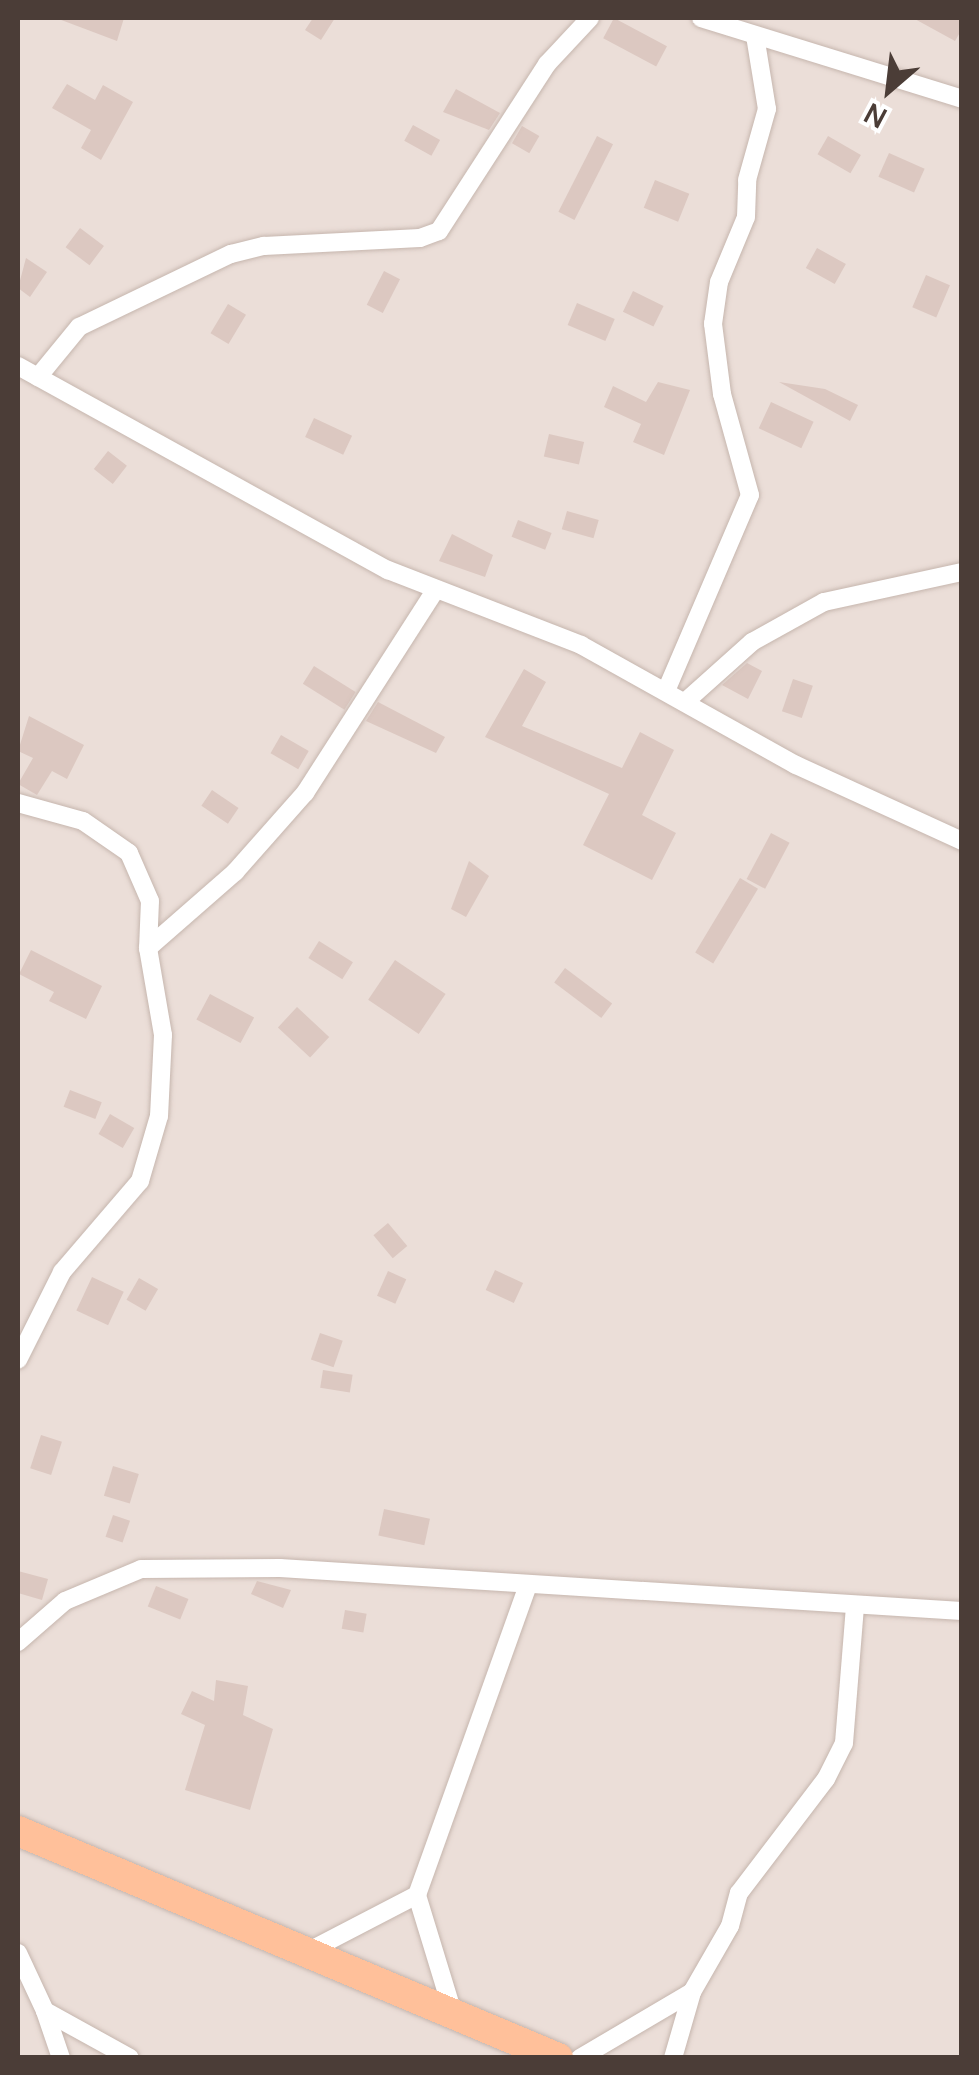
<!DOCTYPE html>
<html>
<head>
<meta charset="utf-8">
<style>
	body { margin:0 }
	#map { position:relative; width:979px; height:2075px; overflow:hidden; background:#f6efea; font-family:Manrope,sans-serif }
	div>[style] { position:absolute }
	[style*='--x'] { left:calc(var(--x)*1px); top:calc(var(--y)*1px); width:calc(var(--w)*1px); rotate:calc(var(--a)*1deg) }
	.residential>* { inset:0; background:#ebded8; transform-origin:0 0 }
	.building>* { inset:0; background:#dcc8c1; transform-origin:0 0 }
	.roads { filter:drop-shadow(0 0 2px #c6b6ae) drop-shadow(0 0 2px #c6b6ae) }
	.street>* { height:18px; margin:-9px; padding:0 9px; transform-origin:9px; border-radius:9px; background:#fff }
	.primary>* { height:30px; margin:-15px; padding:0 15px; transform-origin:15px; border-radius:15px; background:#ffc09a }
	span { translate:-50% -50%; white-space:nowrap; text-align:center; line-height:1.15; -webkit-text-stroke:8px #fff; paint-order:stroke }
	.frame { position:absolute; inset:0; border:20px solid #4b3d37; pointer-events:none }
	.north { position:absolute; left:839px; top:40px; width:100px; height:100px; -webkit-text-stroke:8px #fff; paint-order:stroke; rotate:208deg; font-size:28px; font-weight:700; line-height:40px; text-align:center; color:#4b3d37 }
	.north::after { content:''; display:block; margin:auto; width:35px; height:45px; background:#4b3d37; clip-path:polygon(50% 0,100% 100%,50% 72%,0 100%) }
</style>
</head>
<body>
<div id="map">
	<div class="residential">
		<div style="left:18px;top:18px;width:943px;height:2039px"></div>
	</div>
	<div class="building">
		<div style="clip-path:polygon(56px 18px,124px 18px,117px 41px)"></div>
		<div style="clip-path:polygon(313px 18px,335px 18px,321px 40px,305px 30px)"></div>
		<div style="left:614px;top:18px;width:60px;height:23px;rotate:28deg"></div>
		<div style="clip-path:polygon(913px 18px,962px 18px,962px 29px,955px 41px)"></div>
		<div style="clip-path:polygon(67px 84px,95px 100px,103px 85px,133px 102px,101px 160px,81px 148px,91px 130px,52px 108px)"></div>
		<div style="clip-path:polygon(456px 89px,500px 113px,489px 130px,443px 112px)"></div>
		<div style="left:413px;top:125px;width:31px;height:18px;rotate:29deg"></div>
		<div style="left:522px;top:126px;width:20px;height:20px;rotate:30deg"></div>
		<div style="left:597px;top:136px;width:18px;height:85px;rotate:27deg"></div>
		<div style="left:828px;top:136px;width:38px;height:21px;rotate:30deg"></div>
		<div style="left:889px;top:153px;width:39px;height:26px;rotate:24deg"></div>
		<div style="left:655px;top:180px;width:37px;height:30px;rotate:22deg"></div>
		<div style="left:80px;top:228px;width:30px;height:24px;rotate:37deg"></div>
		<div style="left:817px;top:248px;width:33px;height:23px;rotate:29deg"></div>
		<div style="clip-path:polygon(26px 258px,47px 272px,30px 297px,18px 288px)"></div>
		<div style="left:384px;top:271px;width:18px;height:38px;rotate:27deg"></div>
		<div style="left:926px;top:275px;width:26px;height:35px;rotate:23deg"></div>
		<div style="left:633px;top:291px;width:34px;height:23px;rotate:26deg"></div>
		<div style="left:577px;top:303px;width:41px;height:24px;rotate:23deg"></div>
		<div style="left:228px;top:304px;width:21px;height:34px;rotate:31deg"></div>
		<div style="clip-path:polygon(658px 382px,690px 390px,664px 455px,633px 442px,641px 424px,604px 407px,613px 386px,646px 402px)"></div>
		<div style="clip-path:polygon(779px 382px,825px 389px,858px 405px,850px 421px)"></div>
		<div style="left:771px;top:402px;width:47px;height:29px;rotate:25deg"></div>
		<div style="left:314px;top:418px;width:42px;height:21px;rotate:25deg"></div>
		<div style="left:549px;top:434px;width:36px;height:23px;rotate:13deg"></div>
		<div style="left:108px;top:451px;width:24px;height:23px;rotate:38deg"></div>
		<div style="left:567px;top:511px;width:33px;height:19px;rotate:16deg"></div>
		<div style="left:518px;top:520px;width:36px;height:18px;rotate:21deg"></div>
		<div style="clip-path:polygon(452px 534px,493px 555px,485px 577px,439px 561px)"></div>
		<div style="clip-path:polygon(747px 663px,762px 671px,748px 699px,722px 685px)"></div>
		<div style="left:314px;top:666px;width:49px;height:21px;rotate:32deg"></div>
		<div style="clip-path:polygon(524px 669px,546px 682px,522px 726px,622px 768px,640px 732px,674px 750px,642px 815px,676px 833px,652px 880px,583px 845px,609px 794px,485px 737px)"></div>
		<div style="left:793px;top:679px;width:21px;height:34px;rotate:19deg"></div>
		<div style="clip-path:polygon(378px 702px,445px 737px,436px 753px,366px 721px)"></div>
		<div style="clip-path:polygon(29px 716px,84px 745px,67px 779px,52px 771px,37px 795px,18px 784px,33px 758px,18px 751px)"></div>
		<div style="left:281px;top:735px;width:32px;height:21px;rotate:30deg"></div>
		<div style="left:212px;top:790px;width:32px;height:19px;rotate:34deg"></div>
		<div style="left:771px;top:833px;width:21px;height:52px;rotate:28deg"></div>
		<div style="clip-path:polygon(469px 861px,489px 876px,466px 917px,451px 909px)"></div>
		<div style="left:740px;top:878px;width:21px;height:87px;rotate:31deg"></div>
		<div style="left:319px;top:941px;width:40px;height:20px;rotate:32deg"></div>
		<div style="clip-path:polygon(31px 950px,102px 986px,86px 1019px,49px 1001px,54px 992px,19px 974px)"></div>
		<div style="left:395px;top:960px;width:61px;height:48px;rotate:34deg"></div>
		<div style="left:565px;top:968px;width:59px;height:18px;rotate:37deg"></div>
		<div style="left:210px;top:994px;width:50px;height:29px;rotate:28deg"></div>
		<div style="left:297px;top:1007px;width:44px;height:28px;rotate:43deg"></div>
		<div style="left:70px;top:1090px;width:34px;height:18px;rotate:21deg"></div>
		<div style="left:110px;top:1114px;width:28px;height:23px;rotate:30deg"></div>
		<div style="left:388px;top:1223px;width:30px;height:19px;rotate:50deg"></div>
		<div style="left:495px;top:1270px;width:31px;height:22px;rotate:25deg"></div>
		<div style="left:388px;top:1271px;width:20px;height:27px;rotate:24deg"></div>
		<div style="left:92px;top:1277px;width:35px;height:37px;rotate:25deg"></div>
		<div style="left:139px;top:1278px;width:22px;height:25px;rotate:30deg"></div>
		<div style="left:320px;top:1333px;width:24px;height:28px;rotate:19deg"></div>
		<div style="left:323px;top:1370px;width:30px;height:18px;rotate:9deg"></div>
		<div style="left:41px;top:1435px;width:22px;height:35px;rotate:18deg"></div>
		<div style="left:113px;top:1466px;width:27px;height:31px;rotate:17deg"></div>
		<div style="left:384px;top:1509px;width:47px;height:27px;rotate:12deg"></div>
		<div style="left:113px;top:1515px;width:18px;height:23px;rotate:19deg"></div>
		<div style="clip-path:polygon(18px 1571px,48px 1579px,42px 1600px,18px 1593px)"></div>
		<div style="clip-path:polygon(257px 1581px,291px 1590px,283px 1608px,251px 1594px)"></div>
		<div style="left:156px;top:1586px;width:35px;height:22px;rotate:22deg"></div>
		<div style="left:345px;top:1610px;width:22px;height:19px;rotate:10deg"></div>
		<div style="clip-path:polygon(216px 1680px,248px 1686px,243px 1715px,273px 1729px,250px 1810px,185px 1790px,205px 1725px,181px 1714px,192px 1691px,214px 1701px)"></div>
	</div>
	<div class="roads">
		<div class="street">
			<div style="--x:701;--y:18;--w:273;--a:17.2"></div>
			<div style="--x:18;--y:366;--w:423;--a:28.9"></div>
			<div style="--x:388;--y:570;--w:207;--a:21.2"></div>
			<div style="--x:581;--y:645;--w:246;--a:29.2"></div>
			<div style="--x:796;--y:765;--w:183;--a:24.6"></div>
			<div style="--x:38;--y:377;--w:65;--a:-50.6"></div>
			<div style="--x:79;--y:327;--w:169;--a:-25.7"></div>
			<div style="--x:231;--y:254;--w:34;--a:-14"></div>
			<div style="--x:264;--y:246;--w:156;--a:-2.9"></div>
			<div style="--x:420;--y:238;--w:20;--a:-20"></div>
			<div style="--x:439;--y:231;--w:199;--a:-57.1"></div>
			<div style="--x:547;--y:64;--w:63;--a:-46.9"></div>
			<div style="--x:666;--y:691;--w:213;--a:-66.8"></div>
			<div style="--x:750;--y:495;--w:105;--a:-105.5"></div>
			<div style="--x:722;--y:394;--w:71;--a:-97.3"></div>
			<div style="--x:713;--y:324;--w:42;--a:-81.9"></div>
			<div style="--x:719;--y:282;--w:70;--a:-67.4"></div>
			<div style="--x:746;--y:217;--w:37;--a:-88"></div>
			<div style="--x:747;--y:180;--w:74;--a:-74.3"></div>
			<div style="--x:767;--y:109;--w:74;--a:-99.3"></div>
			<div style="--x:685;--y:702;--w:90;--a:-41.8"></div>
			<div style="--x:752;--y:642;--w:82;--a:-29.1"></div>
			<div style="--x:824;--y:602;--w:141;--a:-12.3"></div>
			<div style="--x:18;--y:803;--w:67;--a:15.5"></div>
			<div style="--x:83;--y:821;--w:56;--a:34.8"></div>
			<div style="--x:129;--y:853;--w:52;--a:66.4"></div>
			<div style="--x:150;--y:901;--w:47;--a:92.4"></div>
			<div style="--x:148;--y:948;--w:88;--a:80.2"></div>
			<div style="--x:163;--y:1035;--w:81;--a:92.8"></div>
			<div style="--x:159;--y:1116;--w:68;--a:106.3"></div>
			<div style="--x:140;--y:1181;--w:120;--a:130.6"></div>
			<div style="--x:62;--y:1272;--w:98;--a:116.6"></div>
			<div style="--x:148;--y:948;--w:116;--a:-41.1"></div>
			<div style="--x:235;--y:872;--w:106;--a:-48.5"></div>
			<div style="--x:305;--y:793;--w:242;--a:-57.3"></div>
			<div style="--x:18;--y:1642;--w:62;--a:-41.1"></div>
			<div style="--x:65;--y:1601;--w:82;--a:-22.8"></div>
			<div style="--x:141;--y:1569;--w:139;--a:-0.4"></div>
			<div style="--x:280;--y:1568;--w:683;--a:3.61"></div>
			<div style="--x:309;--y:1951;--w:122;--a:-27.4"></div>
			<div style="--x:18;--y:1953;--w:64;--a:65"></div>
			<div style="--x:45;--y:2011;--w:97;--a:28.9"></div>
			<div style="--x:45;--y:2011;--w:50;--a:71.2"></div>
			<div style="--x:453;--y:2013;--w:123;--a:-107"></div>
			<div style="--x:417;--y:1895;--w:327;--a:-70.3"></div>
			<div style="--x:580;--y:2058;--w:130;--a:-30.5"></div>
			<div style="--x:673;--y:2058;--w:69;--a:-73.9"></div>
			<div style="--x:692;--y:1992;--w:76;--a:-60.1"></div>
			<div style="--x:730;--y:1926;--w:34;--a:-75"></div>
			<div style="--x:739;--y:1893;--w:143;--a:-52.7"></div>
			<div style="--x:826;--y:1779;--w:40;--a:-63.4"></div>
			<div style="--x:844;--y:1743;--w:138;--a:-85.4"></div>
		</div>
		<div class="primary">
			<div style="--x:18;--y:1831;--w:586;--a:22.8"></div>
		</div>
	</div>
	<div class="frame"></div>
	<div class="north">N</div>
</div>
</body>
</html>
